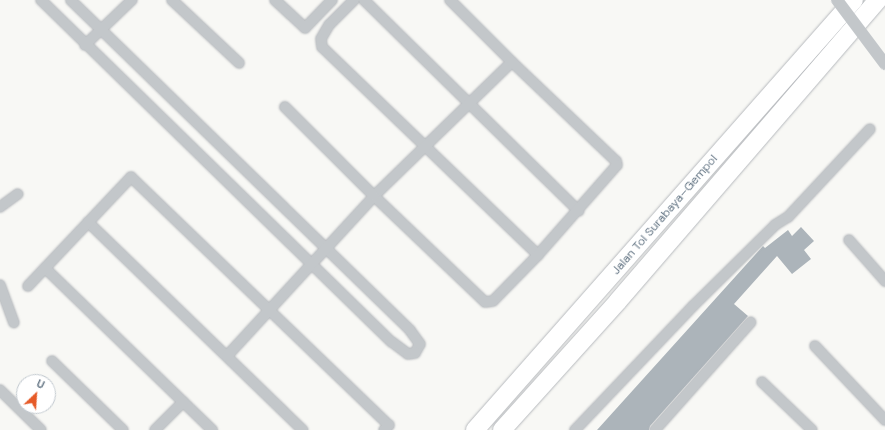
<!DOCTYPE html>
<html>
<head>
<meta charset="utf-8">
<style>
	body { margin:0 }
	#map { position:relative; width:885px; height:430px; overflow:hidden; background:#f8f8f5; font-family:"DM Sans",sans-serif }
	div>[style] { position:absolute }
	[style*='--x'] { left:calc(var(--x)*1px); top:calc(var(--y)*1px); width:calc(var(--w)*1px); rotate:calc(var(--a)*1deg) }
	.building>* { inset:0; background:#acb4ba }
	.roads { filter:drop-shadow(0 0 1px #b6b9bd) drop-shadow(0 0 1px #b6b9bd) }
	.minor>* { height:10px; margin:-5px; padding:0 5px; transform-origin:5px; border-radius:5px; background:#c3c7ca }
	.motorway>* { height:18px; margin:-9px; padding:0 9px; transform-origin:9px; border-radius:9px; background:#fff }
	.tertiary-bridge>* { height:12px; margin:-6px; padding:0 6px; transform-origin:6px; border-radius:6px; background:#c3c7ca }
	span { translate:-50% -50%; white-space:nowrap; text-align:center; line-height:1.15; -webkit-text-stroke:4px #fff; paint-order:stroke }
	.street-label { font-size:12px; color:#667786 }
	.north { position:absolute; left:16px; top:374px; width:40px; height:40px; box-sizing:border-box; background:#fff; border:1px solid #c2c9cf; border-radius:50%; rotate:25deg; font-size:11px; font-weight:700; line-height:16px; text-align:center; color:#667786 }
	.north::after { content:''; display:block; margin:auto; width:14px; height:18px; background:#e65a27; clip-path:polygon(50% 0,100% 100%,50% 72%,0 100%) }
</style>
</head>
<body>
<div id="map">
	<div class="building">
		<div style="clip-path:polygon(801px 227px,814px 241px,804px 250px,811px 259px,792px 274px,777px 256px,734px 304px,748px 316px,650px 426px,649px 430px,597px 430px,763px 246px,765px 248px,788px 230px,792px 236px)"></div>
	</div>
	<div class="roads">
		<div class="minor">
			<div style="--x:41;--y:0;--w:490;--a:44.3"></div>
			<div style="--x:392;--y:342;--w:20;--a:37"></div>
			<div style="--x:408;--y:354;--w:7;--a:-8"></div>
			<div style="--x:415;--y:353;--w:10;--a:-61"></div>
			<div style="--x:420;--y:344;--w:17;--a:-126"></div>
			<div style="--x:410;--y:330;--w:473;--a:-135.8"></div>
			<div style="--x:172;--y:0;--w:92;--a:43.2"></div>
			<div style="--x:275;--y:0;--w:41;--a:43"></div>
			<div style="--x:305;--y:28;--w:39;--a:-46"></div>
			<div style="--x:354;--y:0;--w:35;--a:135"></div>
			<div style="--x:329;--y:25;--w:16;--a:120"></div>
			<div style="--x:321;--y:39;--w:8;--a:83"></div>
			<div style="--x:322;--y:47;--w:300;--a:43.9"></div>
			<div style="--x:364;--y:0;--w:301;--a:44.5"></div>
			<div style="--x:450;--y:0;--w:88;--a:45"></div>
			<div style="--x:85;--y:45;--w:65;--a:-43.8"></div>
			<div style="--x:0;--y:207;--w:22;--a:-36"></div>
			<div style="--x:88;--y:222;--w:299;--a:44.1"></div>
			<div style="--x:849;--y:240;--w:55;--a:48.7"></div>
			<div style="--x:45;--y:268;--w:233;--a:44.1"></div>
			<div style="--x:0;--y:285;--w:40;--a:69.8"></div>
			<div style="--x:28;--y:286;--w:150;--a:-46.6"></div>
			<div style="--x:131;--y:177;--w:358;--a:43.9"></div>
			<div style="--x:389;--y:425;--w:7;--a:135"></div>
			<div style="--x:815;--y:346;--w:102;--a:46.6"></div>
			<div style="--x:227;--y:356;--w:217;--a:-47.4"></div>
			<div style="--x:374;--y:196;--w:192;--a:-44.2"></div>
			<div style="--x:512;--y:62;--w:144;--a:43.6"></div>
			<div style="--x:616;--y:161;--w:4;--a:76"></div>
			<div style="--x:617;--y:165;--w:120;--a:131.3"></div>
			<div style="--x:538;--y:255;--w:64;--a:134.4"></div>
			<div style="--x:493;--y:301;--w:8;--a:173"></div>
			<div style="--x:485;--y:302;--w:153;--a:-136.3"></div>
			<div style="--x:374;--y:196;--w:126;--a:-135"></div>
			<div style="--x:52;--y:361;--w:99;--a:44.2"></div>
			<div style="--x:762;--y:382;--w:69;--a:43.8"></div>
			<div style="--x:0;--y:390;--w:57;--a:44.3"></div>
			<div style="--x:155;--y:430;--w:40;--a:-45"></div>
			<div style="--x:575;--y:430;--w:171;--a:-46.4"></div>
			<div style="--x:693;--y:306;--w:115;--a:-44.6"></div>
			<div style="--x:775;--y:225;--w:15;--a:-32"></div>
			<div style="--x:788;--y:217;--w:120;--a:-47"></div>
			<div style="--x:655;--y:430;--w:144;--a:-48.4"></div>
		</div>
		<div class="motorway">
			<div style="--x:475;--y:430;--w:573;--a:-48.61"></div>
			<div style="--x:502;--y:430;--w:173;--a:-48"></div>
			<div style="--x:618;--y:301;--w:398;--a:-49.2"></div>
		</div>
	</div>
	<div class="tertiary-bridge">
		<div style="--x:837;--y:0;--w:80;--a:53.1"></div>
	</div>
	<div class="street-label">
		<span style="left:665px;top:215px;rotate:-49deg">Jalan Tol Surabaya–Gempol</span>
	</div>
	<div class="north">U</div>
</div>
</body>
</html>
